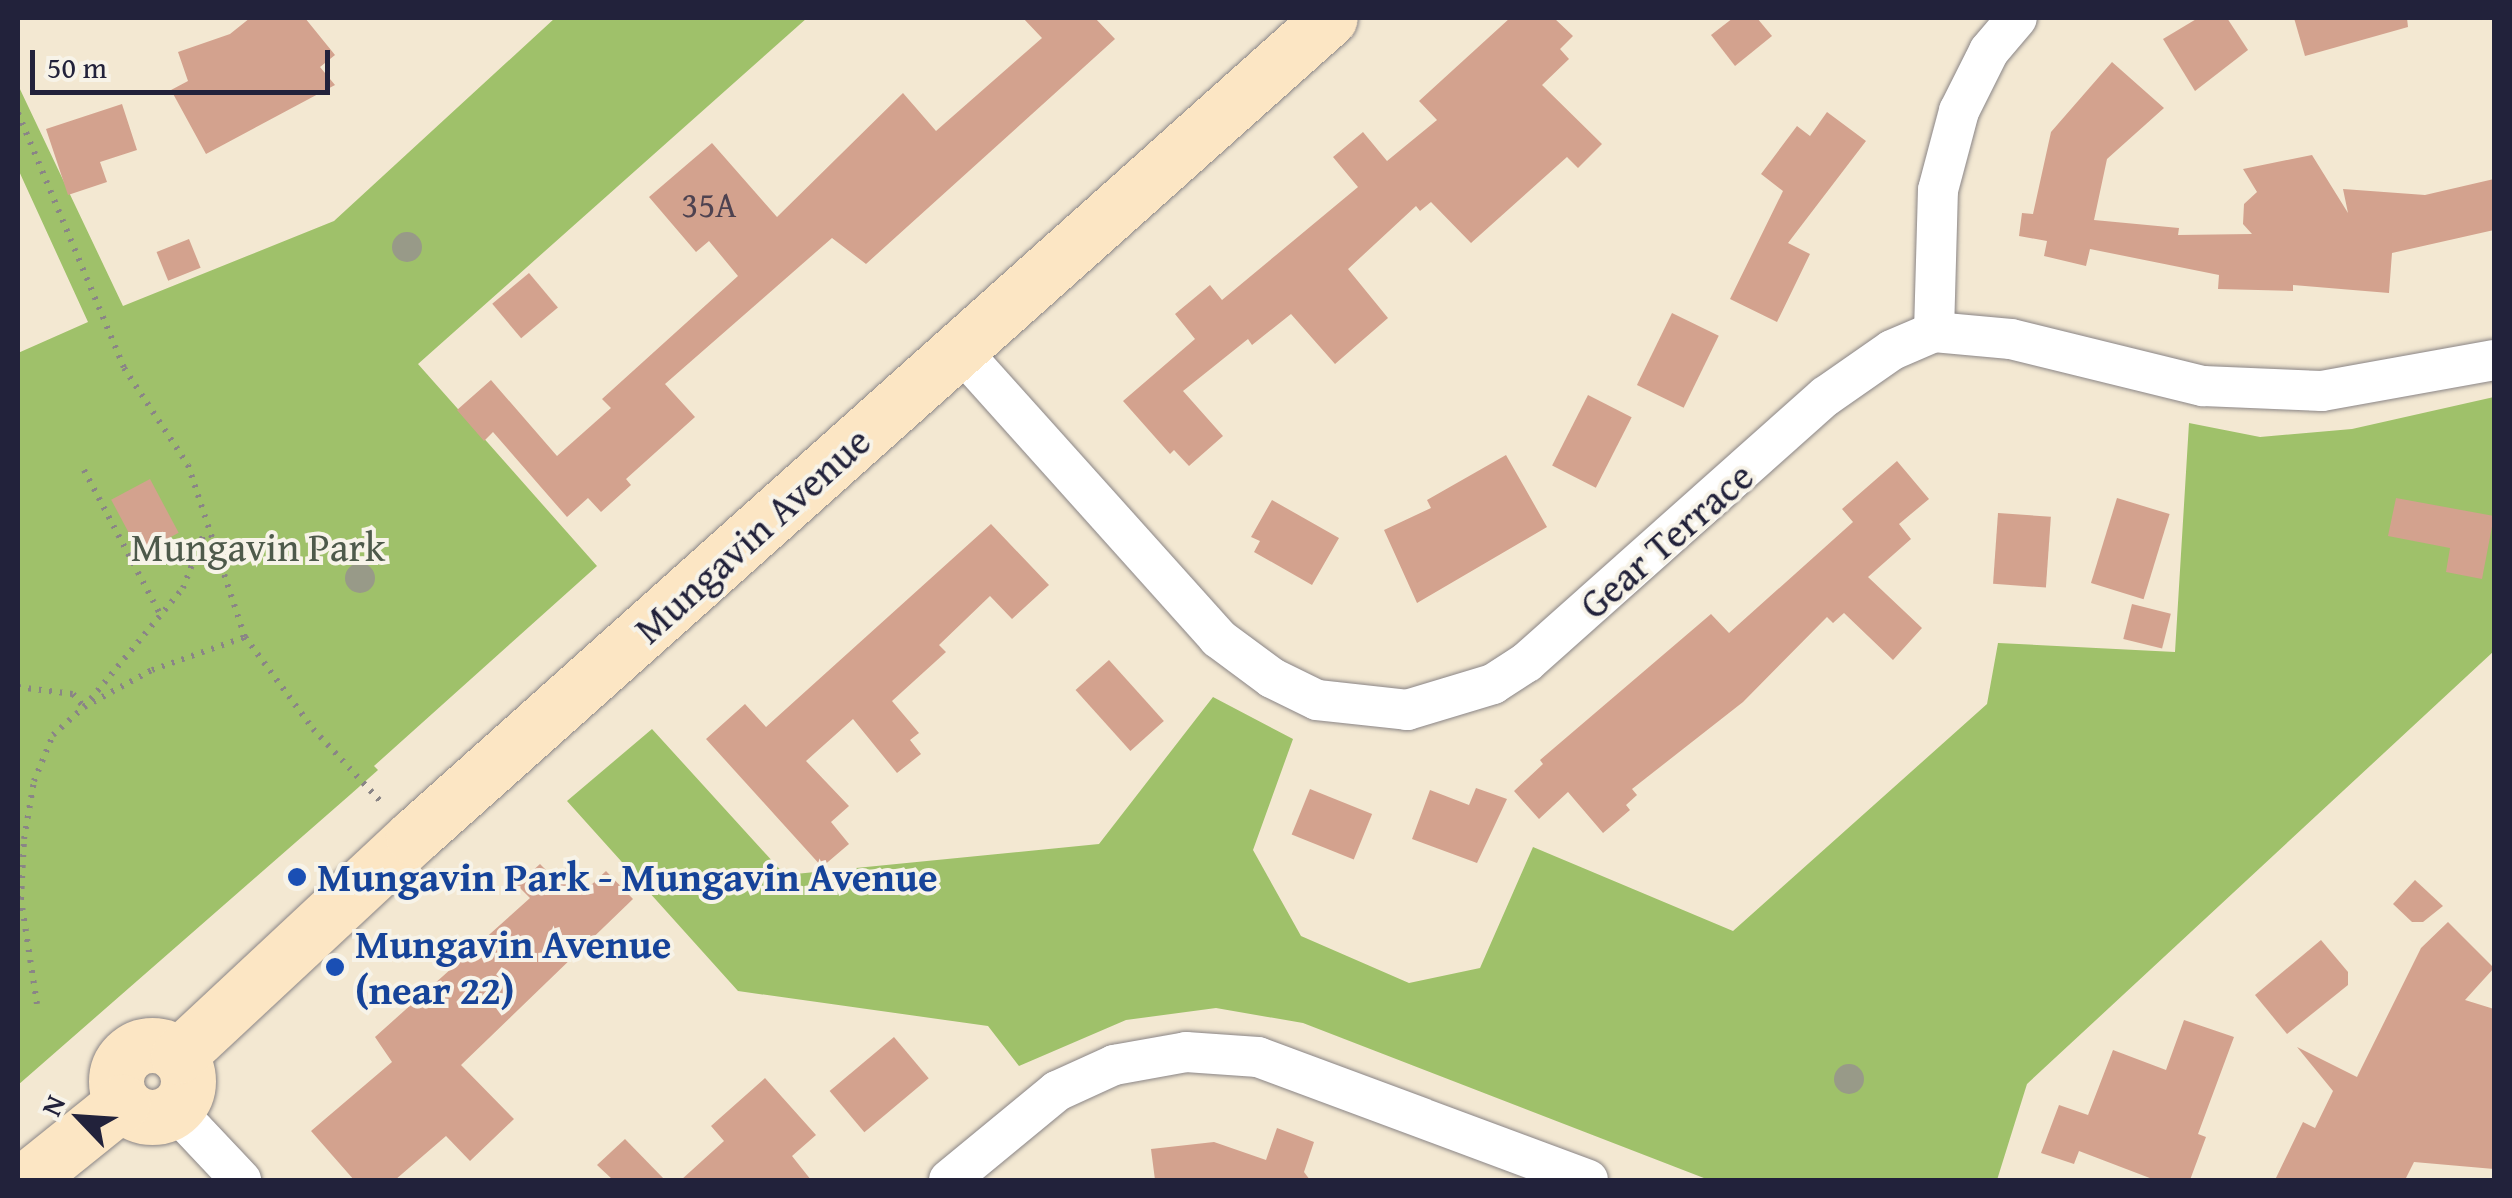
<!DOCTYPE html>
<html>
<head>
<meta charset="utf-8">
<style>
	body { margin:0 }
	#map { position:relative; width:2512px; height:1198px; overflow:hidden; background:#f3e8d2; font-family:"Gentium Book Plus",serif }
	div>[style] { position:absolute }
	[style*='--x'] { left:calc(var(--x)*1px); top:calc(var(--y)*1px); width:calc(var(--w)*1px); rotate:calc(var(--a)*1deg) }
	.green>* { inset:0; background:#9fc16a }
	.building>* { inset:0; background:#d3a28e; transform-origin:0 0 }
	.path>* { height:6px; margin-top:-3px; transform-origin:0; background:repeating-linear-gradient(90deg,#8a8586 0 2.5px,transparent 0 10.5px) }
	.roads { filter:drop-shadow(0 0 2px #8a8586) drop-shadow(0 0 2px #8a8586) }
	.minor>* { height:40px; margin:-20px; padding:0 20px; transform-origin:20px; border-radius:20px; background:#fff }
	.secondary>* { height:55px; margin:-27.5px; padding:0 27.5px; transform-origin:27.5px; border-radius:27.5px; background:#fce6c4 }
	.secondary>.ring { margin:-27.5px; padding:0; box-sizing:content-box; background:none; border:55px solid #fce6c4; border-radius:50% }
	.trees>* { width:30px; height:30px; margin:-15px; border-radius:50%; background:#989a88 }
	.dots>* { width:28px; height:28px; translate:-50% -50%; box-sizing:border-box; border:5px solid #f7f3e8; border-radius:50% }
	span { translate:-50% -50%; white-space:nowrap; text-align:center; line-height:1.15; -webkit-text-stroke:8px #f7f3e8; paint-order:stroke }
	.number-label { font-size:35px; color:#4e4250 }
	.number-label span { -webkit-text-stroke-width:0 }
	.street-label { font-size:40px; color:#22223b }
	.park-label { font-size:40px; color:#4e5a4b }
	.transit-label { font-size:40px; color:#164399; font-weight:700 }
	.left { translate:0 -50%; text-align:left }
	.frame { position:absolute; inset:0; border:20px solid #22223b; pointer-events:none }
	.north { position:absolute; left:30px; top:1068px; width:100px; height:100px; -webkit-text-stroke:8px #f7f3e8; paint-order:stroke; rotate:295deg; font-size:28px; font-weight:700; line-height:40px; text-align:center; color:#22223b }
	.north::after { content:''; display:block; margin:auto; width:35px; height:45px; background:#22223b; clip-path:polygon(50% 0,100% 100%,50% 72%,0 100%) }
	.scale { position:absolute; left:30px; top:50px; width:300px; height:45px; box-sizing:border-box; border:5px solid #22223b; border-top:0; padding-left:12px; font-size:30px; line-height:35px; white-space:nowrap; color:#22223b; -webkit-text-stroke:8px #f7f3e8; paint-order:stroke }
</style>
</head>
<body>
<div id="map">
	<div class="green">
		<div style="clip-path:polygon(555px 18px,807px 18px,418px 364px,597px 566px,374px 766px,378px 770px,351px 794px,18px 1085px,18px 353px,88px 322px,18px 169px,18px 85px,123px 306px,334px 221px)"></div>
		<div style="clip-path:polygon(2494px 397px,2494px 651px,2027px 1084px,1997px 1180px,1709px 1180px,1303px 1023px,1216px 1008px,1126px 1020px,1019px 1066px,988px 1026px,738px 991px,567px 801px,652px 729px,785px 875px,1099px 844px,1213px 697px,1293px 739px,1253px 850px,1301px 936px,1409px 983px,1480px 968px,1533px 847px,1733px 931px,1987px 704px,1998px 643px,2175px 652px,2189px 423px,2260px 437px,2352px 429px)"></div>
	</div>
	<div class="building">
		<div style="clip-path:polygon(250px 18px,305px 18px,335px 55px,320px 67px,335px 85px,206px 154px,171px 90px,188px 81px,178px 52px,230px 34px)"></div>
		<div style="clip-path:polygon(1023px 18px,1095px 18px,1115px 39px,866px 264px,832px 238px,665px 384px,695px 417px,626px 479px,631px 485px,601px 512px,588px 498px,567px 517px,493px 432px,484px 441px,457px 410px,491px 380px,557px 456px,611px 408px,602px 399px,738px 276px,709px 241px,696px 252px,649px 197px,712px 143px,777px 217px,903px 93px,936px 131px,1042px 38px)"></div>
		<div style="clip-path:polygon(1510px 18px,1554px 18px,1573px 36px,1560px 49px,1569px 59px,1542px 85px,1602px 144px,1578px 168px,1567px 157px,1471px 243px,1431px 202px,1420px 211px,1416px 206px,1348px 269px,1388px 318px,1335px 364px,1291px 314px,1252px 345px,1248px 339px,1183px 391px,1223px 436px,1189px 466px,1174px 450px,1170px 454px,1123px 401px,1195px 339px,1175px 314px,1210px 285px,1222px 300px,1358px 187px,1333px 157px,1363px 132px,1387px 161px,1437px 120px,1419px 101px)"></div>
		<div style="clip-path:polygon(1733px 18px,1757px 18px,1772px 36px,1735px 66px,1711px 35px)"></div>
		<div style="clip-path:polygon(2198px 18px,2227px 18px,2248px 50px,2195px 91px,2163px 39px)"></div>
		<div style="clip-path:polygon(2294px 18px,2407px 18px,2408px 27px,2305px 56px)"></div>
		<div style="clip-path:polygon(2112px 62px,2164px 108px,2107px 159px,2094px 220px,2179px 228px,2178px 235px,2252px 234px,2243px 224px,2244px 204px,2257px 192px,2243px 169px,2312px 155px,2348px 213px,2343px 189px,2425px 195px,2494px 179px,2494px 230px,2392px 253px,2389px 293px,2293px 285px,2293px 291px,2218px 289px,2219px 275px,2090px 249px,2086px 266px,2044px 256px,2047px 241px,2019px 236px,2022px 213px,2033px 214px,2051px 132px)"></div>
		<div style="clip-path:polygon(122px 104px,137px 150px,100px 162px,107px 182px,68px 195px,46px 129px)"></div>
		<div style="clip-path:polygon(1827px 112px,1866px 141px,1788px 243px,1810px 254px,1777px 322px,1730px 299px,1783px 191px,1761px 174px,1797px 126px,1810px 136px)"></div>
		<div style="left:189px;top:239px;width:31px;height:35px;rotate:68deg"></div>
		<div style="left:529px;top:273px;width:45px;height:48px;rotate:50deg"></div>
		<div style="left:1672px;top:313px;width:52px;height:80px;rotate:26deg"></div>
		<div style="left:1588px;top:395px;width:49px;height:79px;rotate:27deg"></div>
		<div style="clip-path:polygon(1506px 455px,1547px 527px,1417px 603px,1384px 530px,1431px 508px,1427px 500px)"></div>
		<div style="clip-path:polygon(1897px 461px,1929px 499px,1899px 524px,1911px 539px,1868px 577px,1922px 628px,1893px 660px,1844px 613px,1833px 623px,1827px 617px,1743px 702px,1632px 789px,1637px 795px,1626px 805px,1630px 810px,1603px 833px,1568px 792px,1539px 819px,1514px 791px,1543px 764px,1540px 760px,1711px 614px,1729px 633px,1853px 522px,1842px 509px)"></div>
		<div style="left:150px;top:479px;width:61px;height:44px;rotate:62deg"></div>
		<div style="left:2117px;top:498px;width:55px;height:89px;rotate:17deg"></div>
		<div style="clip-path:polygon(2396px 498px,2494px 516px,2482px 579px,2446px 572px,2450px 548px,2388px 536px)"></div>
		<div style="clip-path:polygon(1272px 500px,1339px 538px,1312px 585px,1254px 552px,1260px 541px,1251px 537px)"></div>
		<div style="left:1998px;top:513px;width:53px;height:71px;rotate:4deg"></div>
		<div style="clip-path:polygon(991px 524px,1049px 585px,1012px 619px,990px 596px,939px 645px,946px 652px,892px 701px,919px 733px,910px 740px,921px 754px,897px 773px,853px 719px,806px 761px,849px 806px,831px 822px,849px 844px,822px 867px,706px 739px,745px 704px,766px 727px)"></div>
		<div style="left:2132px;top:604px;width:40px;height:36px;rotate:14deg"></div>
		<div style="left:1109px;top:660px;width:82px;height:45px;rotate:48deg"></div>
		<div style="clip-path:polygon(1476px 788px,1507px 799px,1477px 863px,1412px 839px,1430px 790px,1469px 805px)"></div>
		<div style="left:1310px;top:789px;width:67px;height:49px;rotate:22deg"></div>
		<div style="clip-path:polygon(540px 864px,555px 879px,569px 865px,589px 887px,606px 871px,633px 899px,461px 1065px,514px 1119px,470px 1161px,446px 1136px,395px 1180px,354px 1180px,311px 1131px,392px 1062px,375px 1037px,530px 898px,517px 885px)"></div>
		<div style="clip-path:polygon(2415px 880px,2443px 906px,2423px 922px,2412px 922px,2393px 904px)"></div>
		<div style="clip-path:polygon(2448px 922px,2494px 968px,2465px 1000px,2494px 1009px,2494px 1169px,2414px 1162px,2405px 1180px,2275px 1180px,2303px 1122px,2315px 1128px,2333px 1091px,2297px 1047px,2357px 1077px,2421px 948px)"></div>
		<div style="clip-path:polygon(2321px 940px,2348px 972px,2348px 985px,2287px 1034px,2255px 995px)"></div>
		<div style="clip-path:polygon(2184px 1020px,2234px 1037px,2198px 1134px,2206px 1137px,2190px 1180px,2155px 1180px,2079px 1151px,2074px 1164px,2041px 1153px,2059px 1105px,2088px 1115px,2113px 1050px,2166px 1070px)"></div>
		<div style="left:894px;top:1037px;width:54px;height:84px;rotate:50deg"></div>
		<div style="clip-path:polygon(765px 1078px,816px 1135px,792px 1156px,811px 1180px,681px 1180px,724px 1141px,711px 1126px)"></div>
		<div style="clip-path:polygon(1277px 1128px,1314px 1142px,1304px 1172px,1310px 1180px,1155px 1180px,1151px 1149px,1214px 1142px,1266px 1160px)"></div>
		<div style="clip-path:polygon(625px 1139px,665px 1180px,613px 1180px,597px 1165px)"></div>
	</div>
	<div class="path">
		<div style="--x:18;--y:113;--w:276;--a:67.4"></div>
		<div style="--x:124;--y:368;--w:116;--a:56.6"></div>
		<div style="--x:188;--y:465;--w:181;--a:71.7"></div>
		<div style="--x:245;--y:637;--w:114;--a:53.5"></div>
		<div style="--x:313;--y:729;--w:100;--a:47"></div>
		<div style="--x:84;--y:470;--w:163;--a:62.2"></div>
		<div style="--x:18;--y:687;--w:55;--a:7.3"></div>
		<div style="--x:73;--y:694;--w:17;--a:50"></div>
		<div style="--x:84;--y:707;--w:155;--a:-50.2"></div>
		<div style="--x:183;--y:588;--w:61;--a:-68.9"></div>
		<div style="--x:37;--y:1004;--w:106;--a:-98.7"></div>
		<div style="--x:21;--y:899;--w:60;--a:-87.1"></div>
		<div style="--x:24;--y:839;--w:59;--a:-80.2"></div>
		<div style="--x:34;--y:781;--w:50;--a:-67.6"></div>
		<div style="--x:53;--y:735;--w:42;--a:-42.1"></div>
		<div style="--x:84;--y:707;--w:77;--a:-28.6"></div>
		<div style="--x:152;--y:670;--w:99;--a:-19.5"></div>
	</div>
	<div class="roads">
		<div class="minor">
			<div style="--x:1934;--y:332;--w:142;--a:-88.4"></div>
			<div style="--x:1938;--y:190;--w:82;--a:-75.1"></div>
			<div style="--x:1959;--y:111;--w:67;--a:-63.4"></div>
			<div style="--x:1989;--y:51;--w:43;--a:-49.7"></div>
			<div style="--x:960;--y:350;--w:387;--a:48.1"></div>
			<div style="--x:1218;--y:638;--w:67;--a:36.5"></div>
			<div style="--x:1272;--y:678;--w:50;--a:26.1"></div>
			<div style="--x:1317;--y:700;--w:91;--a:6.3"></div>
			<div style="--x:1407;--y:710;--w:90;--a:-16.8"></div>
			<div style="--x:1493;--y:684;--w:40;--a:-32.9"></div>
			<div style="--x:1527;--y:662;--w:400;--a:-41.7"></div>
			<div style="--x:1826;--y:396;--w:80;--a:-34.9"></div>
			<div style="--x:1892;--y:350;--w:46;--a:-23.2"></div>
			<div style="--x:1934;--y:332;--w:77;--a:5.2"></div>
			<div style="--x:2011;--y:339;--w:198;--a:13.8"></div>
			<div style="--x:2203;--y:386;--w:119;--a:2.4"></div>
			<div style="--x:2322;--y:391;--w:175;--a:-10.2"></div>
			<div style="--x:174;--y:1109;--w:98;--a:46.7"></div>
			<div style="--x:949;--y:1180;--w:140;--a:-39.5"></div>
			<div style="--x:1057;--y:1091;--w:63;--a:-24.5"></div>
			<div style="--x:1114;--y:1065;--w:73;--a:-10.2"></div>
			<div style="--x:1186;--y:1052;--w:72;--a:4"></div>
			<div style="--x:1258;--y:1057;--w:352;--a:20.4"></div>
		</div>
		<div class="secondary">
			<div class="ring" style="left:116px;top:1045px;width:17px;height:17px"></div>
			<div style="--x:178;--y:1056;--w:321;--a:-43"></div>
			<div style="--x:413;--y:837;--w:1229;--a:-41.77"></div>
			<div style="--x:26;--y:1180;--w:124;--a:-38.8"></div>
		</div>
	</div>
	<div class="trees">
		<div style="left:407px;top:247px"></div>
		<div style="left:360px;top:578px"></div>
		<div style="left:1849px;top:1079px"></div>
	</div>
	<div class="dots">
		<div style="left:297px;top:877px;background:#1a4fb4"></div>
		<div style="left:335px;top:967px;background:#1a4fb4"></div>
	</div>
	<div class="number-label">
		<span style="left:709px;top:205px">35A</span>
	</div>
	<div class="street-label">
		<span style="left:752px;top:535px;rotate:-42deg">Mungavin Avenue</span>
		<span style="left:1666px;top:540px;rotate:-41deg">Gear Terrace</span>
	</div>
	<div class="park-label">
		<span style="left:258px;top:547px">Mungavin Park</span>
	</div>
	<div class="transit-label">
		<span class="left" style="left:317px;top:877px">Mungavin Park - Mungavin Avenue</span>
		<span class="left" style="left:355px;top:967px">Mungavin Avenue<br>(near 22)</span>
	</div>
	<div class="frame"></div>
	<div class="north">N</div>
	<div class="scale">50 m</div>
</div>
</body>
</html>
